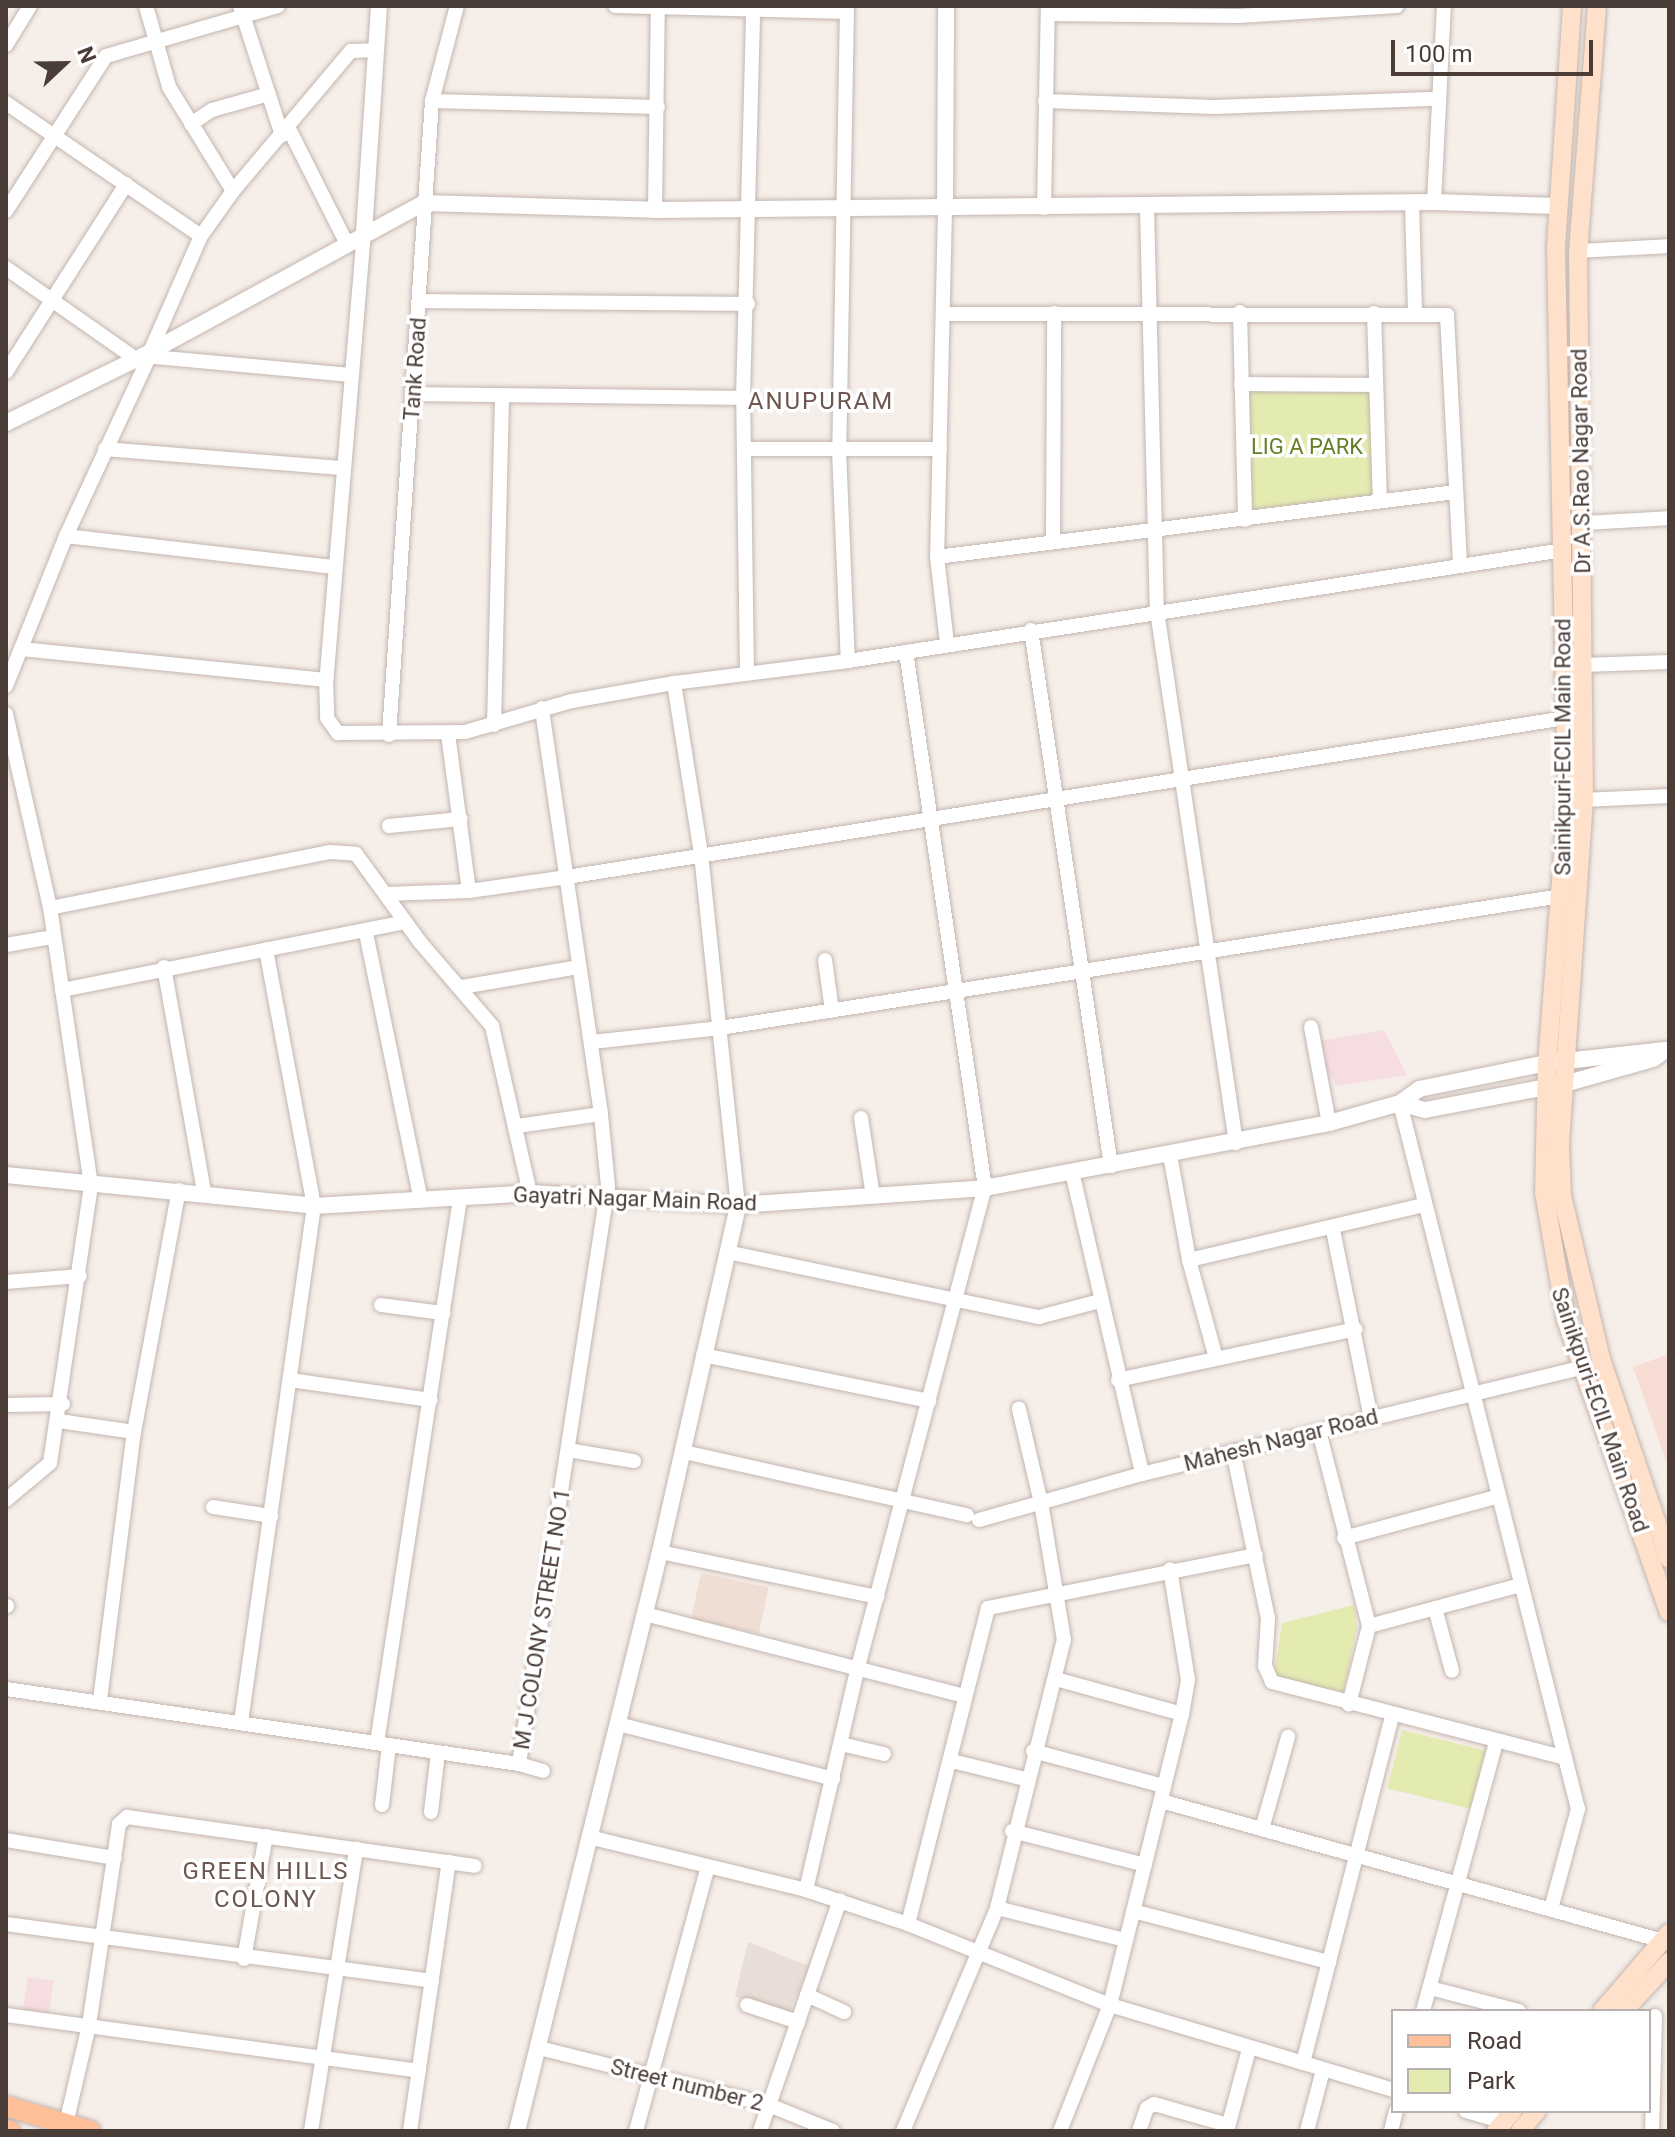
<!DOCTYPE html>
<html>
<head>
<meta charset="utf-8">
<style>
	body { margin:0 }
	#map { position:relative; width:1675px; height:2137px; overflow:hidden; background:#f5eee9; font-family:Roboto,sans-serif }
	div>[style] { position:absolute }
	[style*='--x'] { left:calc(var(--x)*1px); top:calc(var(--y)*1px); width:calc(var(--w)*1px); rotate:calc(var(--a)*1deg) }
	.residential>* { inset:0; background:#e9ded7 }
	.commercial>* { inset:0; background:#f7ddd4 }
	.education>* { inset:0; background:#efded3; transform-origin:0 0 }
	.medical>* { inset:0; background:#f6dde2; transform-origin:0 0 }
	.green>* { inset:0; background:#e4ebb1; transform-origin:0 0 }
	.roads { filter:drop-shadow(0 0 2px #c4b5ae) drop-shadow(0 0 2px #c4b5ae) }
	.minor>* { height:14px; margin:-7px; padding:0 7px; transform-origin:7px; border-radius:7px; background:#fff }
	.tertiary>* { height:16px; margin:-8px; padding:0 8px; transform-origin:8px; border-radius:8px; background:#fff }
	.secondary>* { height:18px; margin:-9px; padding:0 9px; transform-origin:9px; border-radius:9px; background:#ffe0ca }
	.primary>* { height:20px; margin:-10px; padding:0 10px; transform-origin:10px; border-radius:10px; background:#ffc099 }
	span { translate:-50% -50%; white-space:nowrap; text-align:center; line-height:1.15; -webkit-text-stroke:7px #fff; paint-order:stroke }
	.street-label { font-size:22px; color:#4a3c37 }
	.park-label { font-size:22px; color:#657f27 }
	.neighbourhood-label { font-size:24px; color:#6d564e; letter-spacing:2px }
	.frame { position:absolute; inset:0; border:8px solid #4a3c37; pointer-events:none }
	.legend { position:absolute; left:1391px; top:2009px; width:260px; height:104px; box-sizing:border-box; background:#fff; border:2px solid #b7b1af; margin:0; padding:10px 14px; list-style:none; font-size:24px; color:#4a3c37 }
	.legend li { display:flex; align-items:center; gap:16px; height:40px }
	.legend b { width:40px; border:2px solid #b7b1af }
	.north { position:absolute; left:24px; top:24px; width:80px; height:80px; -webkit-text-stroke:6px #fff; paint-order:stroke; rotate:68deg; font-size:22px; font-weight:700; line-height:32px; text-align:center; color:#4a3c37 }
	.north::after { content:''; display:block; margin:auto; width:28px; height:36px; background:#4a3c37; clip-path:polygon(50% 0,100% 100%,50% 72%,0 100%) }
	.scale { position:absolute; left:1391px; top:40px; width:202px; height:36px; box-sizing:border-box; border:4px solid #4a3c37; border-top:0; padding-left:10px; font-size:24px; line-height:28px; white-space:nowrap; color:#4a3c37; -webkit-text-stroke:6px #fff; paint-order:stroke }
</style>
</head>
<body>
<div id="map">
	<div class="residential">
		<div style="clip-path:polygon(748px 1942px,809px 1966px,786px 2020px,735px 1996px)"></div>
	</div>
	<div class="commercial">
		<div style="clip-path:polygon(1669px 1354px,1669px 1469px,1633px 1367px)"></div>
	</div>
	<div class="education">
		<div style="left:701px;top:1573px;width:69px;height:47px;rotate:12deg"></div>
	</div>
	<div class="medical">
		<div style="clip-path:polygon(1384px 1030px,1407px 1075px,1336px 1086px,1313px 1042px)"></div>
		<div style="left:28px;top:1977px;width:26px;height:34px;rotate:9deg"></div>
	</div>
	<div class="green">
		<div style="clip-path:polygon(1247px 389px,1372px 390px,1374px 494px,1252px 514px)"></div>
		<div style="clip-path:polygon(1354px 1605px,1357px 1627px,1343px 1694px,1274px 1676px,1282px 1623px)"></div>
		<div style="left:1402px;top:1730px;width:86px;height:60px;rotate:14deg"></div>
	</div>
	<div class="roads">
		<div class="minor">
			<div style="--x:146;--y:6;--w:84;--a:74.1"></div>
			<div style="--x:169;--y:87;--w:122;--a:58.4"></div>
			<div style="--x:240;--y:6;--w:136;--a:72"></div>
			<div style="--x:615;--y:6;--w:232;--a:1.5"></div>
			<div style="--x:847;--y:6;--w:444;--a:91"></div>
			<div style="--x:839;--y:450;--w:211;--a:87.6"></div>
			<div style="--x:1048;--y:14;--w:191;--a:0.6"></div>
			<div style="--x:1239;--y:16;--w:158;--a:-3.6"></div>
			<div style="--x:6;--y:45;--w:46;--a:-58.4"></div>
			<div style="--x:432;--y:101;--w:226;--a:1.5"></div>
			<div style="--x:1045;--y:101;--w:169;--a:2"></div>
			<div style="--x:1214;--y:107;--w:222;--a:-2.1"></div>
			<div style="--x:6;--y:103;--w:236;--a:34.3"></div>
			<div style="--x:191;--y:124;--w:25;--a:-34"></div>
			<div style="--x:212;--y:110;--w:59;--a:-15.7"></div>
			<div style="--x:289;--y:129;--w:129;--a:63.2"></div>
			<div style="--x:1434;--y:202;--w:196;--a:-87.1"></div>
			<div style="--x:1412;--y:203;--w:110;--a:88.4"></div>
			<div style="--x:1044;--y:208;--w:202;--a:-88.9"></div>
			<div style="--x:1147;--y:208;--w:403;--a:88.6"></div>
			<div style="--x:1157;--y:611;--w:538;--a:81.55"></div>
			<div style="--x:945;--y:209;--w:348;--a:91.3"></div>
			<div style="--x:937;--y:557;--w:87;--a:83.4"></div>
			<div style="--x:655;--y:210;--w:204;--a:-89.2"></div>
			<div style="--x:6;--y:211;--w:184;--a:-57.2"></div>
			<div style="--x:106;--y:56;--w:179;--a:-16.2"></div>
			<div style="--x:364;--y:232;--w:450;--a:94.8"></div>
			<div style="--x:326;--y:680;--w:38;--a:88"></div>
			<div style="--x:327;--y:718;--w:19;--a:54"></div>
			<div style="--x:338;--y:733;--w:127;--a:-0.5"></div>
			<div style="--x:465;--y:732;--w:111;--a:-16.2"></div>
			<div style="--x:572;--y:701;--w:104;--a:-10"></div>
			<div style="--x:674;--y:683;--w:175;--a:-7.2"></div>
			<div style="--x:848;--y:661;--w:724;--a:-8.82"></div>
			<div style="--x:1578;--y:251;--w:91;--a:-3.1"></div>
			<div style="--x:6;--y:268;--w:159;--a:35"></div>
			<div style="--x:419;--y:301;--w:329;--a:0.5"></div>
			<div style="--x:1240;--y:312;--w:208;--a:88.6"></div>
			<div style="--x:1374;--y:313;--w:186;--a:88.2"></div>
			<div style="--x:945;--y:314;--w:502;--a:0.11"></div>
			<div style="--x:1447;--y:315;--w:251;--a:87"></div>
			<div style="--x:150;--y:352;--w:127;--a:-66.3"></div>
			<div style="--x:201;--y:236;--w:55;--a:-54.6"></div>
			<div style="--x:233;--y:191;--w:183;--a:-49.9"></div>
			<div style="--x:351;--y:51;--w:25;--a:-2"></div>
			<div style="--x:143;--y:356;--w:210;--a:5.2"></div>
			<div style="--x:6;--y:372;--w:223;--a:-57.4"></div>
			<div style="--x:1241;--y:384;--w:135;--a:0.4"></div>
			<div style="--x:413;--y:394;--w:330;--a:0.7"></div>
			<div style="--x:105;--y:449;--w:236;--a:4.6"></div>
			<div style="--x:744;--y:449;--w:196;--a:0"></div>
			<div style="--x:1583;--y:523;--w:86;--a:-3.3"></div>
			<div style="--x:66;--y:536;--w:270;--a:6.6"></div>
			<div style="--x:1053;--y:541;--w:228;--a:-89.7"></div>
			<div style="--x:937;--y:557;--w:522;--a:-7.15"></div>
			<div style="--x:1031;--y:630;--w:542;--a:81.51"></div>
			<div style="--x:21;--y:649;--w:307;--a:5.8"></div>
			<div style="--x:1583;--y:665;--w:86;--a:-2"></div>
			<div style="--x:747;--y:673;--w:275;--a:-90.8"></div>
			<div style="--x:743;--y:398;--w:392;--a:-88.5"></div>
			<div style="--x:674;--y:683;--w:173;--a:81"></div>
			<div style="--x:701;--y:854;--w:353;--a:84"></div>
			<div style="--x:6;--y:686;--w:162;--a:-68.2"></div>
			<div style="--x:66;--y:536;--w:197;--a:-65.1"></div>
			<div style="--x:6;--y:714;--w:199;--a:77.2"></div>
			<div style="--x:494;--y:725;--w:329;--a:-88.6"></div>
			<div style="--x:448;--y:734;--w:158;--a:82.4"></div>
			<div style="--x:389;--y:735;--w:635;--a:-86.12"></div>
			<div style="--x:432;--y:101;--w:98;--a:-75.3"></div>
			<div style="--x:1584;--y:800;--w:85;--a:-2.7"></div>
			<div style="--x:389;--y:826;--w:72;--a:-5.6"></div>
			<div style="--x:386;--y:894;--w:83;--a:-2.1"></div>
			<div style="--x:469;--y:891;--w:99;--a:-8.1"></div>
			<div style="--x:567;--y:877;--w:1011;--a:-9.05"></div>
			<div style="--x:366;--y:933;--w:273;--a:78.4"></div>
			<div style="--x:6;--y:945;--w:48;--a:-9.7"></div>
			<div style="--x:825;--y:960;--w:51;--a:82.2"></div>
			<div style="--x:164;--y:967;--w:228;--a:79.9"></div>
			<div style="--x:462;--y:987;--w:119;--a:-9.7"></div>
			<div style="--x:62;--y:990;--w:350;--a:-11.2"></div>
			<div style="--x:1311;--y:1027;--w:98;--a:79.4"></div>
			<div style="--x:592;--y:1042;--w:129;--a:-6.2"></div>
			<div style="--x:720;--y:1028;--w:851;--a:-8.92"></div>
			<div style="--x:1400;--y:1103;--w:728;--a:75.85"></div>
			<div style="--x:1578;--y:1809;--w:104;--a:105.1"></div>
			<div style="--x:861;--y:1118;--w:79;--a:81.3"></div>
			<div style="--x:517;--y:1126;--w:85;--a:-8.1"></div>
			<div style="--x:601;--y:1114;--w:410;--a:-98.3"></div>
			<div style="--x:1170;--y:1155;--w:107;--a:79.7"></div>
			<div style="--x:1189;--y:1260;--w:102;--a:74.6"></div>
			<div style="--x:1072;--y:1172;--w:310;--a:76.9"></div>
			<div style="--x:1333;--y:1230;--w:192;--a:78.6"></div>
			<div style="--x:727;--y:1252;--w:319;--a:11.8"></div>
			<div style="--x:1039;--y:1317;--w:63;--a:-14.7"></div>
			<div style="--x:1189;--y:1260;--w:240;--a:-13.2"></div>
			<div style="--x:6;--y:1282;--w:74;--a:-4.6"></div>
			<div style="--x:381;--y:1305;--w:63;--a:7.4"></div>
			<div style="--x:703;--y:1355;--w:231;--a:11.5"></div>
			<div style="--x:290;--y:1380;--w:142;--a:8.1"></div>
			<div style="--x:1118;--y:1380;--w:243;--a:-12.1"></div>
			<div style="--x:6;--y:1405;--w:57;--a:-1"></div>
			<div style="--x:59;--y:1421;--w:76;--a:8.3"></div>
			<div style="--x:1319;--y:1431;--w:201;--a:75.6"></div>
			<div style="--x:1369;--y:1626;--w:81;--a:104.4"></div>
			<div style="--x:568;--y:1450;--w:67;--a:9.5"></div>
			<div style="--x:1233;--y:1451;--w:171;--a:78.2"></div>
			<div style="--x:1268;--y:1618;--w:48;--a:93.6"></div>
			<div style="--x:1265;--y:1666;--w:17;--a:66"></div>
			<div style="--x:1272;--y:1682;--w:301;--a:14.5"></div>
			<div style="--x:684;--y:1452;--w:290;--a:12.6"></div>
			<div style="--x:6;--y:1500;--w:57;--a:-40.1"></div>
			<div style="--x:50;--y:1463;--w:281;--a:-81.6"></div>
			<div style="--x:91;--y:1185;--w:280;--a:-98.4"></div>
			<div style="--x:50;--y:908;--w:286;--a:-11.3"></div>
			<div style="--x:330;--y:852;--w:26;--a:4"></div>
			<div style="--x:356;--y:854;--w:109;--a:54"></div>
			<div style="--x:420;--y:942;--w:111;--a:49.4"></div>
			<div style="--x:492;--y:1026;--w:171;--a:77.2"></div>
			<div style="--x:213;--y:1507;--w:59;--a:8.8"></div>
			<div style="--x:979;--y:1520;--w:169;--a:-15.8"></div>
			<div style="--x:1142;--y:1474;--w:455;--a:-13.6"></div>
			<div style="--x:1344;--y:1538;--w:157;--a:-15.1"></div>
			<div style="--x:660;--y:1552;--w:222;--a:11.7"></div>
			<div style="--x:6;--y:1606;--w:1;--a:0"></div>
			<div style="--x:1435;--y:1608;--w:65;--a:74.9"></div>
			<div style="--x:645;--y:1614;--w:330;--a:14.4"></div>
			<div style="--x:1369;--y:1626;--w:157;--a:-15.1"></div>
			<div style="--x:1056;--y:1679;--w:131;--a:15.5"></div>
			<div style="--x:6;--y:1689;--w:518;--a:8.32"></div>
			<div style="--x:519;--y:1764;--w:585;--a:-81.25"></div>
			<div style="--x:608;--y:1186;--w:72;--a:-95.6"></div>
			<div style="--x:100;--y:1700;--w:270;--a:-82.8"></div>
			<div style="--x:134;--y:1432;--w:246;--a:-79.5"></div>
			<div style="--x:241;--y:1722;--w:521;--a:-81.95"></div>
			<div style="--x:314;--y:1206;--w:261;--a:-100.6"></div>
			<div style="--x:618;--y:1724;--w:222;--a:14.3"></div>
			<div style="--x:377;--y:1743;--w:550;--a:-81.33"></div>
			<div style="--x:841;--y:1744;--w:44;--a:13.1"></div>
			<div style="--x:1033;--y:1751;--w:136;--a:15"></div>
			<div style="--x:952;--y:1761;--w:75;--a:13.9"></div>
			<div style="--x:519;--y:1764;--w:25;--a:16"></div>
			<div style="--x:1161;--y:1801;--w:521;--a:15.58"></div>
			<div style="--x:382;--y:1805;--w:60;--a:-83.3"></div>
			<div style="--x:431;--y:1812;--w:60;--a:-83.3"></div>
			<div style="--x:1262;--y:1829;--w:96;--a:-74.2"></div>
			<div style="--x:1012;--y:1831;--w:137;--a:14.3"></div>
			<div style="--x:589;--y:1837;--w:223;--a:13.7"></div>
			<div style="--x:806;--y:1890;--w:108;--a:18.4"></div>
			<div style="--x:908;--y:1924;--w:218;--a:21.9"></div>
			<div style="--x:1110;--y:2005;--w:295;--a:16.7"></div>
			<div style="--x:6;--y:1840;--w:110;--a:9.4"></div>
			<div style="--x:806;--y:1890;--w:229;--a:-76.9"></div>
			<div style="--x:858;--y:1667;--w:496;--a:-75.2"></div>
			<div style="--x:985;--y:1188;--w:542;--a:-98.38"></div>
			<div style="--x:997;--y:1908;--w:132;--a:14"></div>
			<div style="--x:1133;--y:1911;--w:203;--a:14.6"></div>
			<div style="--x:6;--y:1924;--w:430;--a:7.6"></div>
			<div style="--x:908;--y:1924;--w:326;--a:-75.8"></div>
			<div style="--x:988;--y:1608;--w:273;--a:-11.2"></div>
			<div style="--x:244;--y:1959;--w:125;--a:-79.9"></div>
			<div style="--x:1430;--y:1988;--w:92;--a:14.5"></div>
			<div style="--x:807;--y:1995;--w:41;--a:24.7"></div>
			<div style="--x:747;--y:2005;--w:54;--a:18.4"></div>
			<div style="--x:1423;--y:2011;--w:278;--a:-74.8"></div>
			<div style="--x:6;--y:2015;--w:417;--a:7.7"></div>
			<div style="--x:539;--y:2048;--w:237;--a:13.9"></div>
			<div style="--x:769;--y:2105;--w:69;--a:22.1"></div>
			<div style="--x:1303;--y:2063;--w:358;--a:-75.6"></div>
			<div style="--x:1466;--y:2111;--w:40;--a:16"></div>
			<div style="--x:66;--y:2124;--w:102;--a:-76.9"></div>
			<div style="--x:89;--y:2025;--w:203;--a:-81.5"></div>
			<div style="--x:119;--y:1824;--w:11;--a:-41"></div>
			<div style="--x:127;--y:1817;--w:351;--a:8"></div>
			<div style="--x:311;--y:2131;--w:286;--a:-80.9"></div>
			<div style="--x:410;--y:2131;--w:272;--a:-81.8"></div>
			<div style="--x:636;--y:2131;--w:271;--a:-74.8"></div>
			<div style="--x:760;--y:2131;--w:244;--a:-70.9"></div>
			<div style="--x:903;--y:2131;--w:242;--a:-67.1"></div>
			<div style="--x:997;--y:1908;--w:276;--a:-76"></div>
			<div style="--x:1064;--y:1640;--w:139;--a:-99.5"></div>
			<div style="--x:1041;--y:1503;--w:97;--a:-103.2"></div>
			<div style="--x:1060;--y:2131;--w:136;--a:-68.4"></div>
			<div style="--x:1110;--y:2005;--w:300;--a:-76.1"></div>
			<div style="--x:1182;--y:1714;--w:35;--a:-80"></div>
			<div style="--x:1188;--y:1680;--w:112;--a:-99.2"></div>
			<div style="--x:1139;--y:2131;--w:24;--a:-71"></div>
			<div style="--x:1147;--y:2108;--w:8;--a:-30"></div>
			<div style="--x:1154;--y:2104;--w:77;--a:15.8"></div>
			<div style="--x:1227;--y:2131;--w:85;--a:-75"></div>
			<div style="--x:1307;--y:2131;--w:63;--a:-75.3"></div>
			<div style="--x:1391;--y:2131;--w:21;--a:-76"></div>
			<div style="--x:1652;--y:2131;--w:115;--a:-88.5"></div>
		</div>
		<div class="tertiary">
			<div style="--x:945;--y:209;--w:203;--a:-89.7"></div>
			<div style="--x:364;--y:232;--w:226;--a:-86.2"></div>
			<div style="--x:6;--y:423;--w:153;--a:-26.1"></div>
			<div style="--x:143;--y:356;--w:320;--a:-28.6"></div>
			<div style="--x:424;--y:203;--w:231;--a:1.7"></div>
			<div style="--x:655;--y:210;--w:779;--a:-0.59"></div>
			<div style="--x:1434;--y:202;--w:122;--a:1.9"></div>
			<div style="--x:1400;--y:1103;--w:26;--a:16"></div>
			<div style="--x:1425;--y:1110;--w:146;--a:-10.7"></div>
			<div style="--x:1568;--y:1083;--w:88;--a:-15.8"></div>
			<div style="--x:1653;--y:1059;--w:14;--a:-36"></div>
			<div style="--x:6;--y:1175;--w:310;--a:5.7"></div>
			<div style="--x:314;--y:1206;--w:216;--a:-3.4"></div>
			<div style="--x:530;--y:1193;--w:208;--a:3.3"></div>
			<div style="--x:738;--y:1205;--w:248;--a:-3.9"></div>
			<div style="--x:985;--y:1188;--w:350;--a:-10.7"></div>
			<div style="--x:1329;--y:1123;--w:74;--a:-15.7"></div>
			<div style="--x:1400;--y:1103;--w:24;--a:-36"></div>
			<div style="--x:1419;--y:1089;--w:131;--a:-11.5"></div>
			<div style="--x:1547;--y:1063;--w:119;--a:-6.3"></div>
			<div style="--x:517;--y:2131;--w:596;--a:-76.13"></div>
			<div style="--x:660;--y:1552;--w:356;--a:-77.3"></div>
		</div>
		<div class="secondary">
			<div style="--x:1572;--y:6;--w:243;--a:93.8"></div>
			<div style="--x:1556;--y:248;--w:552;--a:88.86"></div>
			<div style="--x:1567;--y:800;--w:264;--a:94.3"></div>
			<div style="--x:1547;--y:1063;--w:129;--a:91.3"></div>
			<div style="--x:1544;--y:1192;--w:130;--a:80.2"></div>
			<div style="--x:1566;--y:1320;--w:310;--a:70.6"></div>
			<div style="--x:1597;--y:6;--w:246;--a:94.4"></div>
			<div style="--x:1578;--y:251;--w:549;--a:89.37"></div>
			<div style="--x:1584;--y:800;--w:345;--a:94"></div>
			<div style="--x:1560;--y:1144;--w:52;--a:87.8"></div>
			<div style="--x:1562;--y:1196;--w:171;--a:76.5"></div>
			<div style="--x:1602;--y:1362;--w:208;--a:71.2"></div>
			<div style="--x:1602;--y:2011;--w:103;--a:-49.3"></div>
			<div style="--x:1624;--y:2011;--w:67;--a:-47.4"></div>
			<div style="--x:1496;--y:2131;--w:26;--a:-50"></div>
			<div style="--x:1520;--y:2131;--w:26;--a:-50"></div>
		</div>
		<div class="primary">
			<div style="--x:6;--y:2106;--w:88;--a:16.6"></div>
			<div style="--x:6;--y:2130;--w:4;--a:14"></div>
		</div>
	</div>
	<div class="street-label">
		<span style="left:415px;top:369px;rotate:-86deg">Tank Road</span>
		<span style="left:1581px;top:461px;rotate:-91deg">Dr A.S.Rao Nagar Road</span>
		<span style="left:1563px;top:747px;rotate:-90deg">Sainikpuri-ECIL Main Road</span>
		<span style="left:635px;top:1199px;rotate:2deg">Gayatri Nagar Main Road</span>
		<span style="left:1600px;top:1410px;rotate:71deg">Sainikpuri-ECIL Main Road</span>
		<span style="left:1281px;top:1440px;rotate:-14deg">Mahesh Nagar Road</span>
		<span style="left:542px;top:1619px;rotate:-81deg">M J COLONY STREET NO 1</span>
		<span style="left:687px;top:2085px;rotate:14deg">Street number 2</span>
	</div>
	<div class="park-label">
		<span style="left:1307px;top:447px">LIG A PARK</span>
	</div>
	<div class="neighbourhood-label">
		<span style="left:821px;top:402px">ANUPURAM</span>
		<span style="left:266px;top:1886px">GREEN HILLS<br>COLONY</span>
	</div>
	<div class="frame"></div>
	<ul class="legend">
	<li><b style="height:10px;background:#ffc099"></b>Road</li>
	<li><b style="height:22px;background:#e4ebb1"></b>Park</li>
	</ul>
	<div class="north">N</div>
	<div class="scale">100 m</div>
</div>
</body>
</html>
